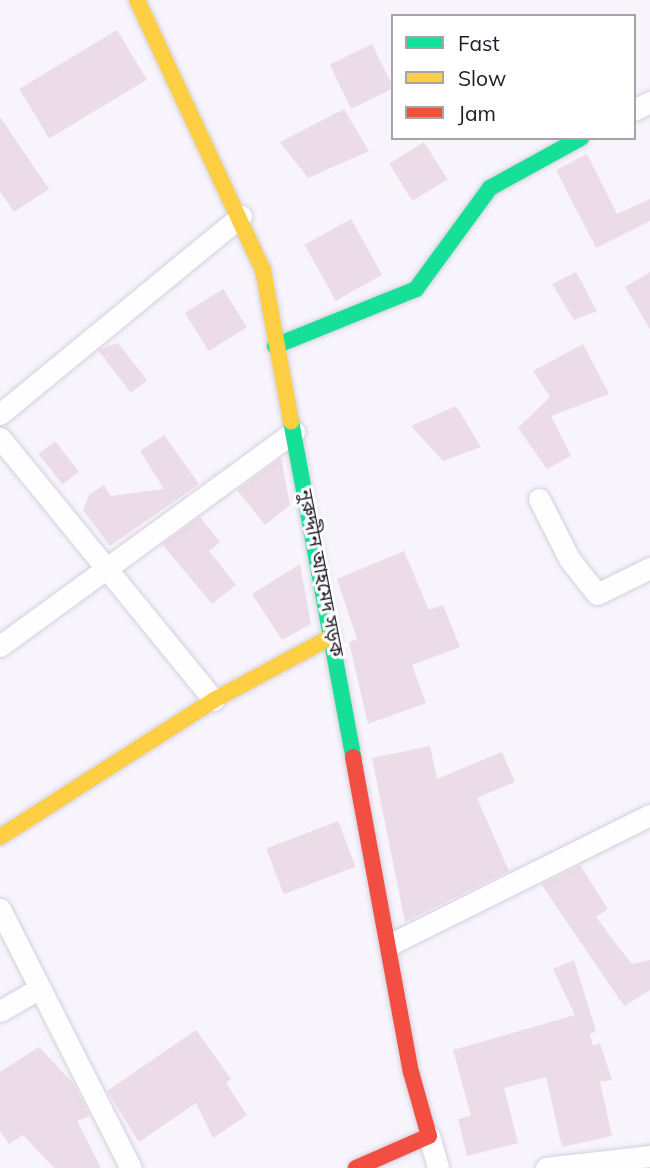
<!DOCTYPE html>
<html>
<head>
<meta charset="utf-8">
<style>
	body { margin:0 }
	#map { position:relative; width:650px; height:1168px; overflow:hidden; background:#f7f4fc; font-family:Mulish,"Noto Sans Bengali",sans-serif }
	div>[style] { position:absolute }
	[style*='--x'] { left:calc(var(--x)*1px); top:calc(var(--y)*1px); width:calc(var(--w)*1px); rotate:calc(var(--a)*1deg) }
	.building>* { inset:0; background:#ecdce7; transform-origin:0 0 }
	.roads { filter:drop-shadow(0 0 2px #d5d0dc) drop-shadow(0 0 2px #d5d0dc) }
	.street>* { height:21px; margin:-10.5px; padding:0 10.5px; transform-origin:10.5px; border-radius:10.5px; background:#fefdff }
	.fast>* { height:16px; margin:-8px; padding:0 8px; transform-origin:8px; border-radius:8px; background:#16e098 }
	.slow>* { height:16px; margin:-8px; padding:0 8px; transform-origin:8px; border-radius:8px; background:#ffcf43 }
	.jam>* { height:16px; margin:-8px; padding:0 8px; transform-origin:8px; border-radius:8px; background:#f24e42 }
	span { translate:-50% -50%; white-space:nowrap; text-align:center; line-height:1.15; -webkit-text-stroke:6px #fff; paint-order:stroke }
	.street-label { font-size:19px; color:#201b28 }
	.legend { position:absolute; left:391px; top:14px; width:245px; height:126px; box-sizing:border-box; background:#fff; border:2px solid #a6a4a9; margin:0; padding:9px 12px; list-style:none; font-size:21px; color:#201b28 }
	.legend li { display:flex; align-items:center; gap:14px; height:35px }
	.legend b { width:35px; border:2px solid #a6a4a9 }
</style>
</head>
<body>
<div id="map">
	<div class="building">
		<div style="left:117px;top:30px;width:58px;height:114px;rotate:59deg"></div>
		<div style="left:372px;top:44px;width:49px;height:47px;rotate:64deg"></div>
		<div style="clip-path:polygon(344px 109px,369px 151px,308px 178px,280px 142px)"></div>
		<div style="clip-path:polygon(0 117px,49px 189px,14px 212px,0 191px)"></div>
		<div style="left:424px;top:142px;width:44px;height:41px;rotate:58deg"></div>
		<div style="clip-path:polygon(587px 154px,617px 214px,650px 199px,650px 221px,596px 248px,556px 170px)"></div>
		<div style="left:351px;top:219px;width:64px;height:53px;rotate:61deg"></div>
		<div style="clip-path:polygon(576px 272px,597px 311px,574px 320px,552px 284px)"></div>
		<div style="clip-path:polygon(650px 272px,650px 329px,625px 287px)"></div>
		<div style="left:223px;top:289px;width:45px;height:45px;rotate:58deg"></div>
		<div style="clip-path:polygon(118px 343px,147px 380px,131px 393px,98px 350px)"></div>
		<div style="clip-path:polygon(583px 344px,609px 394px,551px 416px,571px 456px,547px 469px,518px 428px,550px 397px,533px 371px)"></div>
		<div style="clip-path:polygon(456px 406px,481px 447px,443px 461px,411px 426px)"></div>
		<div style="clip-path:polygon(164px 435px,199px 484px,110px 546px,83px 510px,89px 495px,104px 485px,111px 496px,164px 489px,140px 451px)"></div>
		<div style="left:55px;top:441px;width:39px;height:21px;rotate:52deg"></div>
		<div style="clip-path:polygon(281px 458px,290px 505px,265px 525px,237px 490px)"></div>
		<div style="clip-path:polygon(200px 517px,220px 542px,209px 551px,236px 585px,212px 604px,162px 544px)"></div>
		<div style="clip-path:polygon(404px 551px,429px 610px,443px 605px,460px 647px,412px 665px,426px 703px,368px 724px,349px 642px,357px 639px,337px 579px)"></div>
		<div style="clip-path:polygon(300px 564px,311px 624px,282px 640px,252px 594px)"></div>
		<div style="clip-path:polygon(430px 746px,437px 779px,502px 752px,515px 782px,477px 798px,509px 871px,405px 922px,372px 758px)"></div>
		<div style="left:338px;top:821px;width:49px;height:77px;rotate:69deg"></div>
		<div style="clip-path:polygon(580px 865px,608px 909px,596px 917px,616px 944px,632px 964px,650px 960px,650px 990px,624px 1006px,541px 884px)"></div>
		<div style="clip-path:polygon(574px 960px,596px 1031px,590px 1034px,593px 1046px,600px 1043px,612px 1080px,600px 1082px,612px 1136px,562px 1147px,546px 1077px,504px 1088px,518px 1143px,467px 1156px,458px 1119px,471px 1116px,453px 1050px,575px 1015px,553px 969px)"></div>
		<div style="clip-path:polygon(196px 1030px,231px 1079px,226px 1083px,247px 1115px,213px 1138px,196px 1103px,139px 1142px,107px 1091px)"></div>
		<div style="clip-path:polygon(39px 1047px,73px 1083px,90px 1116px,77px 1121px,101px 1168px,54px 1168px,23px 1135px,9px 1144px,0 1131px,0 1072px)"></div>
	</div>
	<div class="roads">
		<div class="street">
			<div style="--x:634;--y:110;--w:18;--a:-27"></div>
			<div style="--x:0;--y:414;--w:312;--a:-39.4"></div>
			<div style="--x:0;--y:438;--w:338;--a:50.8"></div>
			<div style="--x:539;--y:499;--w:68;--a:63.1"></div>
			<div style="--x:570;--y:560;--w:43;--a:51.5"></div>
			<div style="--x:597;--y:594;--w:59;--a:-26.1"></div>
			<div style="--x:0;--y:646;--w:364;--a:-36.1"></div>
			<div style="--x:0;--y:909;--w:290;--a:63.2"></div>
			<div style="--x:391;--y:944;--w:289;--a:-26.5"></div>
			<div style="--x:0;--y:1011;--w:46;--a:-29.9"></div>
			<div style="--x:429;--y:1136;--w:33;--a:74"></div>
			<div style="--x:546;--y:1168;--w:105;--a:-6.6"></div>
		</div>
		<div class="fast">
			<div style="--x:275;--y:346;--w:152;--a:-22"></div>
			<div style="--x:416;--y:289;--w:125;--a:-53.8"></div>
			<div style="--x:490;--y:188;--w:104;--a:-28.8"></div>
			<div style="--x:291;--y:421;--w:342;--a:79.5"></div>
		</div>
		<div class="slow">
			<div style="--x:137;--y:0;--w:298;--a:65"></div>
			<div style="--x:263;--y:270;--w:154;--a:79.5"></div>
			<div style="--x:0;--y:837;--w:254;--a:-32.6"></div>
			<div style="--x:214;--y:700;--w:135;--a:-28.3"></div>
		</div>
		<div class="jam">
			<div style="--x:353;--y:757;--w:320;--a:79.6"></div>
			<div style="--x:411;--y:1072;--w:66;--a:74.3"></div>
			<div style="--x:429;--y:1136;--w:80;--a:156.3"></div>
		</div>
	</div>
	<div class="street-label">
		<span style="left:321px;top:573px;rotate:79deg">নুরুদ্দীন আহমেদ সড়ক</span>
	</div>
	<ul class="legend">
	<li><b style="height:9px;background:#16e098"></b>Fast</li>
	<li><b style="height:9px;background:#ffcf43"></b>Slow</li>
	<li><b style="height:9px;background:#f24e42"></b>Jam</li>
	</ul>
</div>
</body>
</html>
